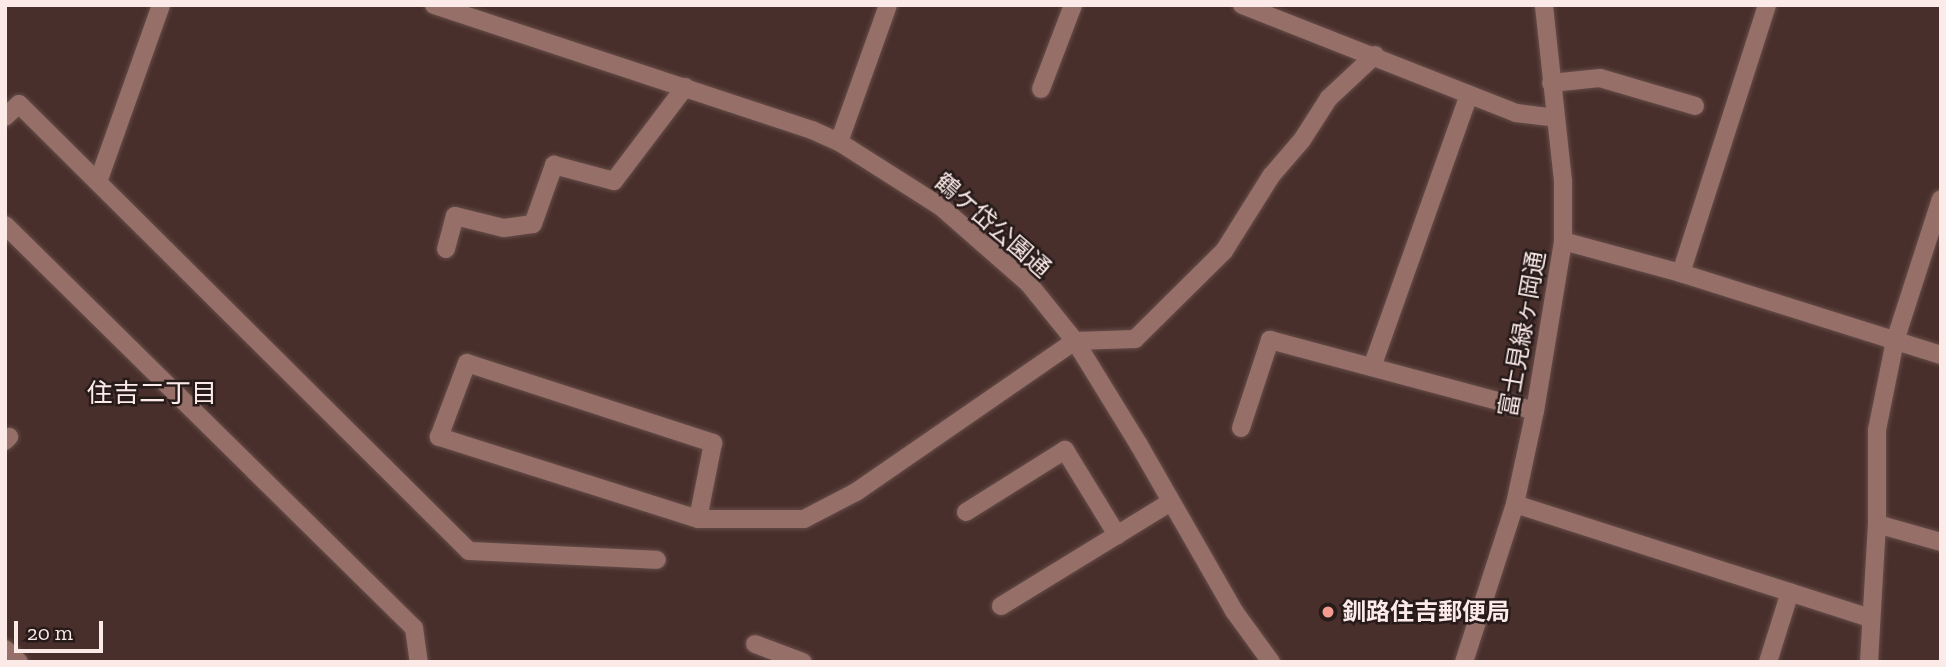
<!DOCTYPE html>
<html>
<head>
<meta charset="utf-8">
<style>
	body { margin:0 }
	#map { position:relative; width:1946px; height:667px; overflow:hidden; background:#492f2b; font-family:"Zilla Slab","Noto Sans JP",serif }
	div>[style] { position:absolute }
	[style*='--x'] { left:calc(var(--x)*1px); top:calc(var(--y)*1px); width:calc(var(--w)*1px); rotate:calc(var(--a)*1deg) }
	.roads { filter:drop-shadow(0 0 2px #654d49) drop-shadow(0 0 2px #654d49) }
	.minor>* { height:18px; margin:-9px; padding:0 9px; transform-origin:9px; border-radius:9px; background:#976f69 }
	.dots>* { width:19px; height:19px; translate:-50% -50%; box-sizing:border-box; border:4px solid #261b19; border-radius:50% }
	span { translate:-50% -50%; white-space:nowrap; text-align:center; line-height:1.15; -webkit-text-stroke:5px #261b19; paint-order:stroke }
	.street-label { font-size:24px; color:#fbeae7 }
	.poi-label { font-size:24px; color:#fbeae7; font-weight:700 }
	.left { translate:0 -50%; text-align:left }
	.neighbourhood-label { font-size:26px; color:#fbeae7 }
	.frame { position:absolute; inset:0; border:7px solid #fbeae7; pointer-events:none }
	.scale { position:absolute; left:14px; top:621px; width:89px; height:32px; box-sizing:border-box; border:4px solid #fbeae7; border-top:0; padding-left:9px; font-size:21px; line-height:24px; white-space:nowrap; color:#fbeae7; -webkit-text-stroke:5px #261b19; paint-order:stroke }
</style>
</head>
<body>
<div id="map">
	<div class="roads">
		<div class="minor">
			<div style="--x:434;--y:5;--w:398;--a:18.3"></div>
			<div style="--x:812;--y:130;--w:30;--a:24"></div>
			<div style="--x:839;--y:142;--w:120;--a:32.4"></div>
			<div style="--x:940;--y:206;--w:118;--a:41.2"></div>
			<div style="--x:1029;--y:284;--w:73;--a:51.1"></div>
			<div style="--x:1075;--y:341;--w:122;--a:58.4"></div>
			<div style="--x:1139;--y:445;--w:191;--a:60.2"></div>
			<div style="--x:1234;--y:611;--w:63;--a:54"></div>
			<div style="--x:1242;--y:5;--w:295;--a:21.5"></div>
			<div style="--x:1516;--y:113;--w:38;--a:7"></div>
			<div style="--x:1551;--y:83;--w:49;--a:-5.8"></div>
			<div style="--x:1600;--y:78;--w:99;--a:16.4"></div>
			<div style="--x:1041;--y:89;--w:90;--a:-69.1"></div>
			<div style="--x:5;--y:117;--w:19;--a:-43"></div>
			<div style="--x:19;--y:104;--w:634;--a:44.81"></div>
			<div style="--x:469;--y:551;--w:188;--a:2.7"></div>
			<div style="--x:839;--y:142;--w:145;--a:-70.3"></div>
			<div style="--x:98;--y:182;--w:188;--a:-70.4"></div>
			<div style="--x:5;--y:225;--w:574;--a:44.58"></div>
			<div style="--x:414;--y:628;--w:34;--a:82"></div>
			<div style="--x:1563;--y:241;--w:122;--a:15.2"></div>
			<div style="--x:1681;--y:273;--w:273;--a:17.5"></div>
			<div style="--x:446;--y:249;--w:34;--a:-75"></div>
			<div style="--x:455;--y:216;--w:50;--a:13.8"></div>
			<div style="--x:504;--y:228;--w:29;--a:-8"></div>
			<div style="--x:533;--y:224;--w:63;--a:-70.4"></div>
			<div style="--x:554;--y:165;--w:62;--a:14.9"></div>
			<div style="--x:614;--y:181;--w:118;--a:-52.9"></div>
			<div style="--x:1681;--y:273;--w:281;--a:-72.2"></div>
			<div style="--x:467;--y:363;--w:259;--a:18"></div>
			<div style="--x:713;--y:443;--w:77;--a:101.2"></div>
			<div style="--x:698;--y:519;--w:272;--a:-162.4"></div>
			<div style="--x:439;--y:437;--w:79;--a:-69.3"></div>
			<div style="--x:1372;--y:367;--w:289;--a:-70.4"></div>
			<div style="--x:1241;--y:428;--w:93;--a:-71.8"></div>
			<div style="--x:1270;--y:340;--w:274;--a:15"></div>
			<div style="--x:5;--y:441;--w:6;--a:-45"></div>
			<div style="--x:1515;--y:504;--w:374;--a:17.8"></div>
			<div style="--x:966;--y:512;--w:117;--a:-32.1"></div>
			<div style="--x:1065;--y:450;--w:100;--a:58.5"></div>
			<div style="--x:698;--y:519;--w:106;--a:0"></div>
			<div style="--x:804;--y:519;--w:59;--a:-27.4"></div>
			<div style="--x:856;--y:492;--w:266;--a:-34.6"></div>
			<div style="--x:1075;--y:341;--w:60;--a:-1.9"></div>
			<div style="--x:1135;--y:339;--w:125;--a:-44.7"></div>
			<div style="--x:1224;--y:251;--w:89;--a:-57.9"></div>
			<div style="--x:1271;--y:176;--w:48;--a:-49.3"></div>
			<div style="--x:1302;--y:140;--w:50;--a:-57.3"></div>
			<div style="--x:1329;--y:98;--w:63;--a:-43.1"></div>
			<div style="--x:1877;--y:524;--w:66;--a:15.7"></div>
			<div style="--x:1001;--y:606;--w:199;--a:-31.5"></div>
			<div style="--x:755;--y:644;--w:51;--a:20.6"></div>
			<div style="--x:5;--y:649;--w:19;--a:43"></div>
			<div style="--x:1464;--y:662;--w:166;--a:-72.1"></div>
			<div style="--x:1515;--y:504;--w:95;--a:-77.9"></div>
			<div style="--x:1535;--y:411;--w:172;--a:-80.6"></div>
			<div style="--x:1563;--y:241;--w:60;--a:-90"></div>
			<div style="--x:1563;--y:181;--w:177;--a:-96.2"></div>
			<div style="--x:1768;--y:662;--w:73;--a:-72.6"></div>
			<div style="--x:1869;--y:662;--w:138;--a:-86.7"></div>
			<div style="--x:1877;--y:524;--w:94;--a:-90"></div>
			<div style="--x:1877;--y:430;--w:91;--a:-78.6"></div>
			<div style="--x:1895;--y:341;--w:149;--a:-72.1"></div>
		</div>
	</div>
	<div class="dots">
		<div style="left:1328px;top:612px;background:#f59c90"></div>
	</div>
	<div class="street-label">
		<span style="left:993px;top:225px;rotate:41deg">鶴ケ岱公園通</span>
		<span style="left:1522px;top:334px;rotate:-80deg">富士見緑ヶ岡通</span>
	</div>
	<div class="poi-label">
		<span class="left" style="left:1342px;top:612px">釧路住吉郵便局</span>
	</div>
	<div class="neighbourhood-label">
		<span style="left:152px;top:394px">住吉二丁目</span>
	</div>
	<div class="frame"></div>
	<div class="scale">20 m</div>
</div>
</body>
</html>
